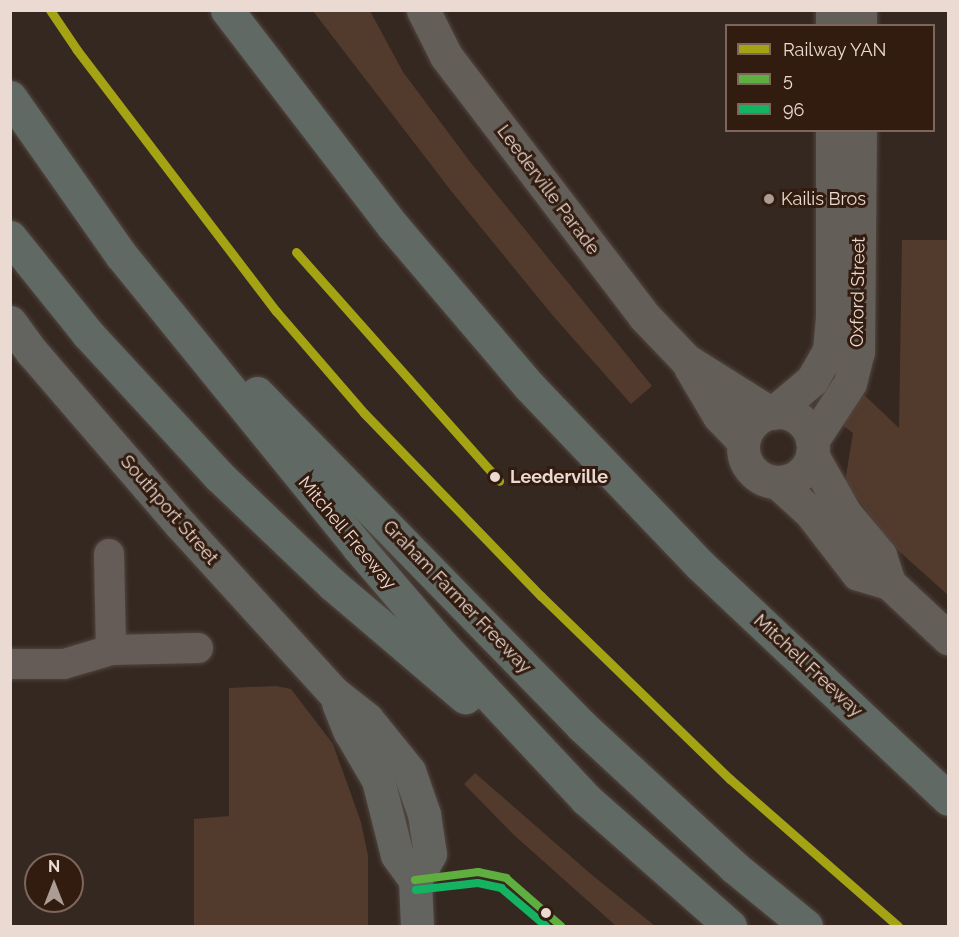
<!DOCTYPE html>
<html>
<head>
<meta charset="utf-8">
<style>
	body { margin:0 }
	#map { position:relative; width:959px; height:937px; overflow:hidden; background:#352821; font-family:Raleway,sans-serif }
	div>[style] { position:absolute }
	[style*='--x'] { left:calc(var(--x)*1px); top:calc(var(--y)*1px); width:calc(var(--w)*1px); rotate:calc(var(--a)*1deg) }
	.green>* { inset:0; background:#523a2d }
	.roads { filter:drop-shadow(0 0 2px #51453f) drop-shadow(0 0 2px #51453f) }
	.street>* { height:30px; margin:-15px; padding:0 15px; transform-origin:15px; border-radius:15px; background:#665c57 }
	.secondary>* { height:33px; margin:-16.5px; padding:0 16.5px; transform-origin:16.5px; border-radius:16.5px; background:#645e59 }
	.secondary>.ring { margin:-16.5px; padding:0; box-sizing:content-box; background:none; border:33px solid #645e59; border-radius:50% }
	.primary>* { height:33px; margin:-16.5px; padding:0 16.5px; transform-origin:16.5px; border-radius:16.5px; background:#63645f }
	.highway>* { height:33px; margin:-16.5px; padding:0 16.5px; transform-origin:16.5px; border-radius:16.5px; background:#606963 }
	.bus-1>* { height:8px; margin:-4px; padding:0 4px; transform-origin:4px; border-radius:4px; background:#5eae40 }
	.bus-2>* { height:8px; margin:-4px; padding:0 4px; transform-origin:4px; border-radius:4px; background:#13b361 }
	.rail-1>* { height:9px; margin:-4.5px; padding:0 4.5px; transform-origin:4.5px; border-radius:4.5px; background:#a4a313 }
	.dots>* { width:16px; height:16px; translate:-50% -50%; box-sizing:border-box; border:3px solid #321b0f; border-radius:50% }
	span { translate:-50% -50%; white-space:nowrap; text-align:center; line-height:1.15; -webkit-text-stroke:6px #321b0f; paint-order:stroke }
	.street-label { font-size:18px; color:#ebdad2 }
	.poi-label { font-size:18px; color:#ebdad2 }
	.left { translate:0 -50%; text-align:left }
	.stop-label { font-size:18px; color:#ebdad2; font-weight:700 }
	.frame { position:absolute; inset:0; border:12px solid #ebdad2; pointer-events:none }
	.legend { position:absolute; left:725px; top:24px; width:210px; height:108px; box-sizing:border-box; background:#321b0f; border:2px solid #7c675d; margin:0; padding:8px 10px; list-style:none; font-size:18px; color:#ebdad2 }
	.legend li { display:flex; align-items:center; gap:12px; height:30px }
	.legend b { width:30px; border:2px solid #7c675d }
	.north { position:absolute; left:24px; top:853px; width:60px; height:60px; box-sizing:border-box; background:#321b0f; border:2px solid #7c675d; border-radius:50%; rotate:0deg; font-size:16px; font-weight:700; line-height:24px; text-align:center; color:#ebdad2 }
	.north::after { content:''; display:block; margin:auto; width:21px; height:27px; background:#ab9c94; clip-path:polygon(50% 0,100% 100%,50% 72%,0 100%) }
</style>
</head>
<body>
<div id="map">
	<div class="green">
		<div style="clip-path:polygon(313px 11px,370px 11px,403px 72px,471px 163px,652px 386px,631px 404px,554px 317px,452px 192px)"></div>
		<div style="clip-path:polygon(902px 240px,948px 240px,948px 595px,891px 544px,845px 482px,853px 433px,838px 422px,860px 391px,899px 428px)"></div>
		<div style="clip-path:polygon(276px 686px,291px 689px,333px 744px,361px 822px,368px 856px,368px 926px,194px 926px,194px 819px,229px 816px,229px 688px)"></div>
		<div style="clip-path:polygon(475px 773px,592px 875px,655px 926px,616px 926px,514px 835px,464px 784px)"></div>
	</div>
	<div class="roads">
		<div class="street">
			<div style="--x:109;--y:554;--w:96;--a:88.8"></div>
			<div style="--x:10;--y:664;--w:54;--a:0"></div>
			<div style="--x:64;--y:664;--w:49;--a:-16.6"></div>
			<div style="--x:111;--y:650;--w:87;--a:-1.3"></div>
		</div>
		<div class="secondary">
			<div style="--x:423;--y:10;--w:51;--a:63.4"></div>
			<div style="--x:446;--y:56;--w:327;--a:52.7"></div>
			<div style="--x:644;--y:316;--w:61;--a:46.3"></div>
			<div style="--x:686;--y:360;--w:99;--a:32.2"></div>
			<div style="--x:832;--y:26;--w:16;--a:-90"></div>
			<div style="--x:860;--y:26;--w:16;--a:-90"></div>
			<div style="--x:690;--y:367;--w:57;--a:59.4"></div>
			<div style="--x:719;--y:416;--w:35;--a:46"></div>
			<div class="ring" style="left:743px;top:412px;width:37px;height:37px"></div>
			<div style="--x:773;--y:413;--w:51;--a:-40.2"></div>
			<div style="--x:812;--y:380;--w:34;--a:-60"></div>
			<div style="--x:829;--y:351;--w:38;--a:-85"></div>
			<div style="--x:832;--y:313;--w:183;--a:-90"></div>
			<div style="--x:812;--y:441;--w:69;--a:-56.8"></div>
			<div style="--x:850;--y:383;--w:32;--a:-76"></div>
			<div style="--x:858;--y:352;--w:222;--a:-89.5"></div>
			<div style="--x:812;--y:455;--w:67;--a:60.4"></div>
			<div style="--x:845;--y:513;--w:55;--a:50.2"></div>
			<div style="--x:880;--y:555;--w:29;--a:72"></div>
			<div style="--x:777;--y:482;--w:45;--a:42.3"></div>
			<div style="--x:810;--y:512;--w:78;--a:52.3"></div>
			<div style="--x:858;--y:574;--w:32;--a:16"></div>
			<div style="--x:889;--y:583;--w:81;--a:43"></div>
		</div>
		<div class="primary">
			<div style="--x:10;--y:322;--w:37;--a:54"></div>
			<div style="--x:32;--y:352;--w:228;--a:49.3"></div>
			<div style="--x:181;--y:525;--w:227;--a:47.7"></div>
			<div style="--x:334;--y:693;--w:42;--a:38.2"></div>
			<div style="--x:367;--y:719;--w:67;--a:51.1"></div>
			<div style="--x:409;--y:771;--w:46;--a:70.8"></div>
			<div style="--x:424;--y:814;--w:40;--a:81.5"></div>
			<div style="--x:430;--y:854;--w:30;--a:120"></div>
			<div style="--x:415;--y:880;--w:46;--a:87.5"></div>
			<div style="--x:338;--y:703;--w:31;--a:68"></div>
			<div style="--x:350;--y:732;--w:56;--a:59.7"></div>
			<div style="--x:378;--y:780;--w:77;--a:75.8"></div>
			<div style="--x:397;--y:855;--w:31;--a:54"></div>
		</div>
		<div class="highway">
			<div style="--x:227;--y:10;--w:271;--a:52.5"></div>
			<div style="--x:392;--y:225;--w:211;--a:49.6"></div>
			<div style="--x:529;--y:386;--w:248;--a:46.3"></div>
			<div style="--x:700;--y:565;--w:341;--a:43.3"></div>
			<div style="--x:10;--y:97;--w:193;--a:54.9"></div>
			<div style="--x:121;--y:255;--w:376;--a:50.9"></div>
			<div style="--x:358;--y:547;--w:129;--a:49.4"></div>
			<div style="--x:442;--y:645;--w:211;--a:46.9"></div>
			<div style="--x:586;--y:799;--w:192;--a:41.4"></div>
			<div style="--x:10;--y:237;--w:124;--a:51.2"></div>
			<div style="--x:88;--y:334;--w:193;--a:47.3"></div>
			<div style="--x:219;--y:476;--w:156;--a:43.7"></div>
			<div style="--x:332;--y:584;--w:175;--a:40.4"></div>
			<div style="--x:257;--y:393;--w:465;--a:45.7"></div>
			<div style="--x:582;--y:726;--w:207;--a:42.8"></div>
			<div style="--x:734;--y:867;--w:93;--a:39.3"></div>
		</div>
	</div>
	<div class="bus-1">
		<div style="--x:415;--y:880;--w:64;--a:-7.2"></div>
		<div style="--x:478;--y:872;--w:29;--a:12"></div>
		<div style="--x:506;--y:878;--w:73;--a:41.1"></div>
	</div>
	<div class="bus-2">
		<div style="--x:416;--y:890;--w:62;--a:-6.4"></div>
		<div style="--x:478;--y:883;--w:24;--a:12"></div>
		<div style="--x:501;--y:888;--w:59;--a:40.2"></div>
	</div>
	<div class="rail-1">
		<div style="--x:50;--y:10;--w:48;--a:56"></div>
		<div style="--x:77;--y:50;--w:328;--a:52.7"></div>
		<div style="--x:276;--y:311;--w:135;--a:49.2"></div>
		<div style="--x:364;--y:413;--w:255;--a:46"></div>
		<div style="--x:541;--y:596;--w:263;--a:44.1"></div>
		<div style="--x:730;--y:779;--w:223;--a:41.2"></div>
		<div style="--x:296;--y:252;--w:306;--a:48.4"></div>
	</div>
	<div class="dots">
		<div style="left:769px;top:199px;background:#ab9c94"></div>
		<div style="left:495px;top:477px;background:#ebdad2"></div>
		<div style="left:546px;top:913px;background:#ebdad2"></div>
	</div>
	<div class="street-label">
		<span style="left:548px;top:190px;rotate:53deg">Leederville Parade</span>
		<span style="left:858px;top:292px;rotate:-89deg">Oxford Street</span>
		<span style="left:169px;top:510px;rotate:49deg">Southport Street</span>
		<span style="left:347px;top:533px;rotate:50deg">Mitchell Freeway</span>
		<span style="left:457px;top:597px;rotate:46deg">Graham Farmer Freeway</span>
		<span style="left:808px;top:666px;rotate:43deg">Mitchell Freeway</span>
	</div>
	<div class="poi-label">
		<span class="left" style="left:781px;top:199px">Kailis Bros</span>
	</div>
	<div class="stop-label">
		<span class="left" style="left:510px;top:477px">Leederville</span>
	</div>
	<div class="frame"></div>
	<ul class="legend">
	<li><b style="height:8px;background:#a4a313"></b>Railway YAN</li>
	<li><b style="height:8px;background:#5eae40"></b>5</li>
	<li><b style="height:8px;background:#13b361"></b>96</li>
	</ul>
	<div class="north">N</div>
</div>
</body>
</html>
